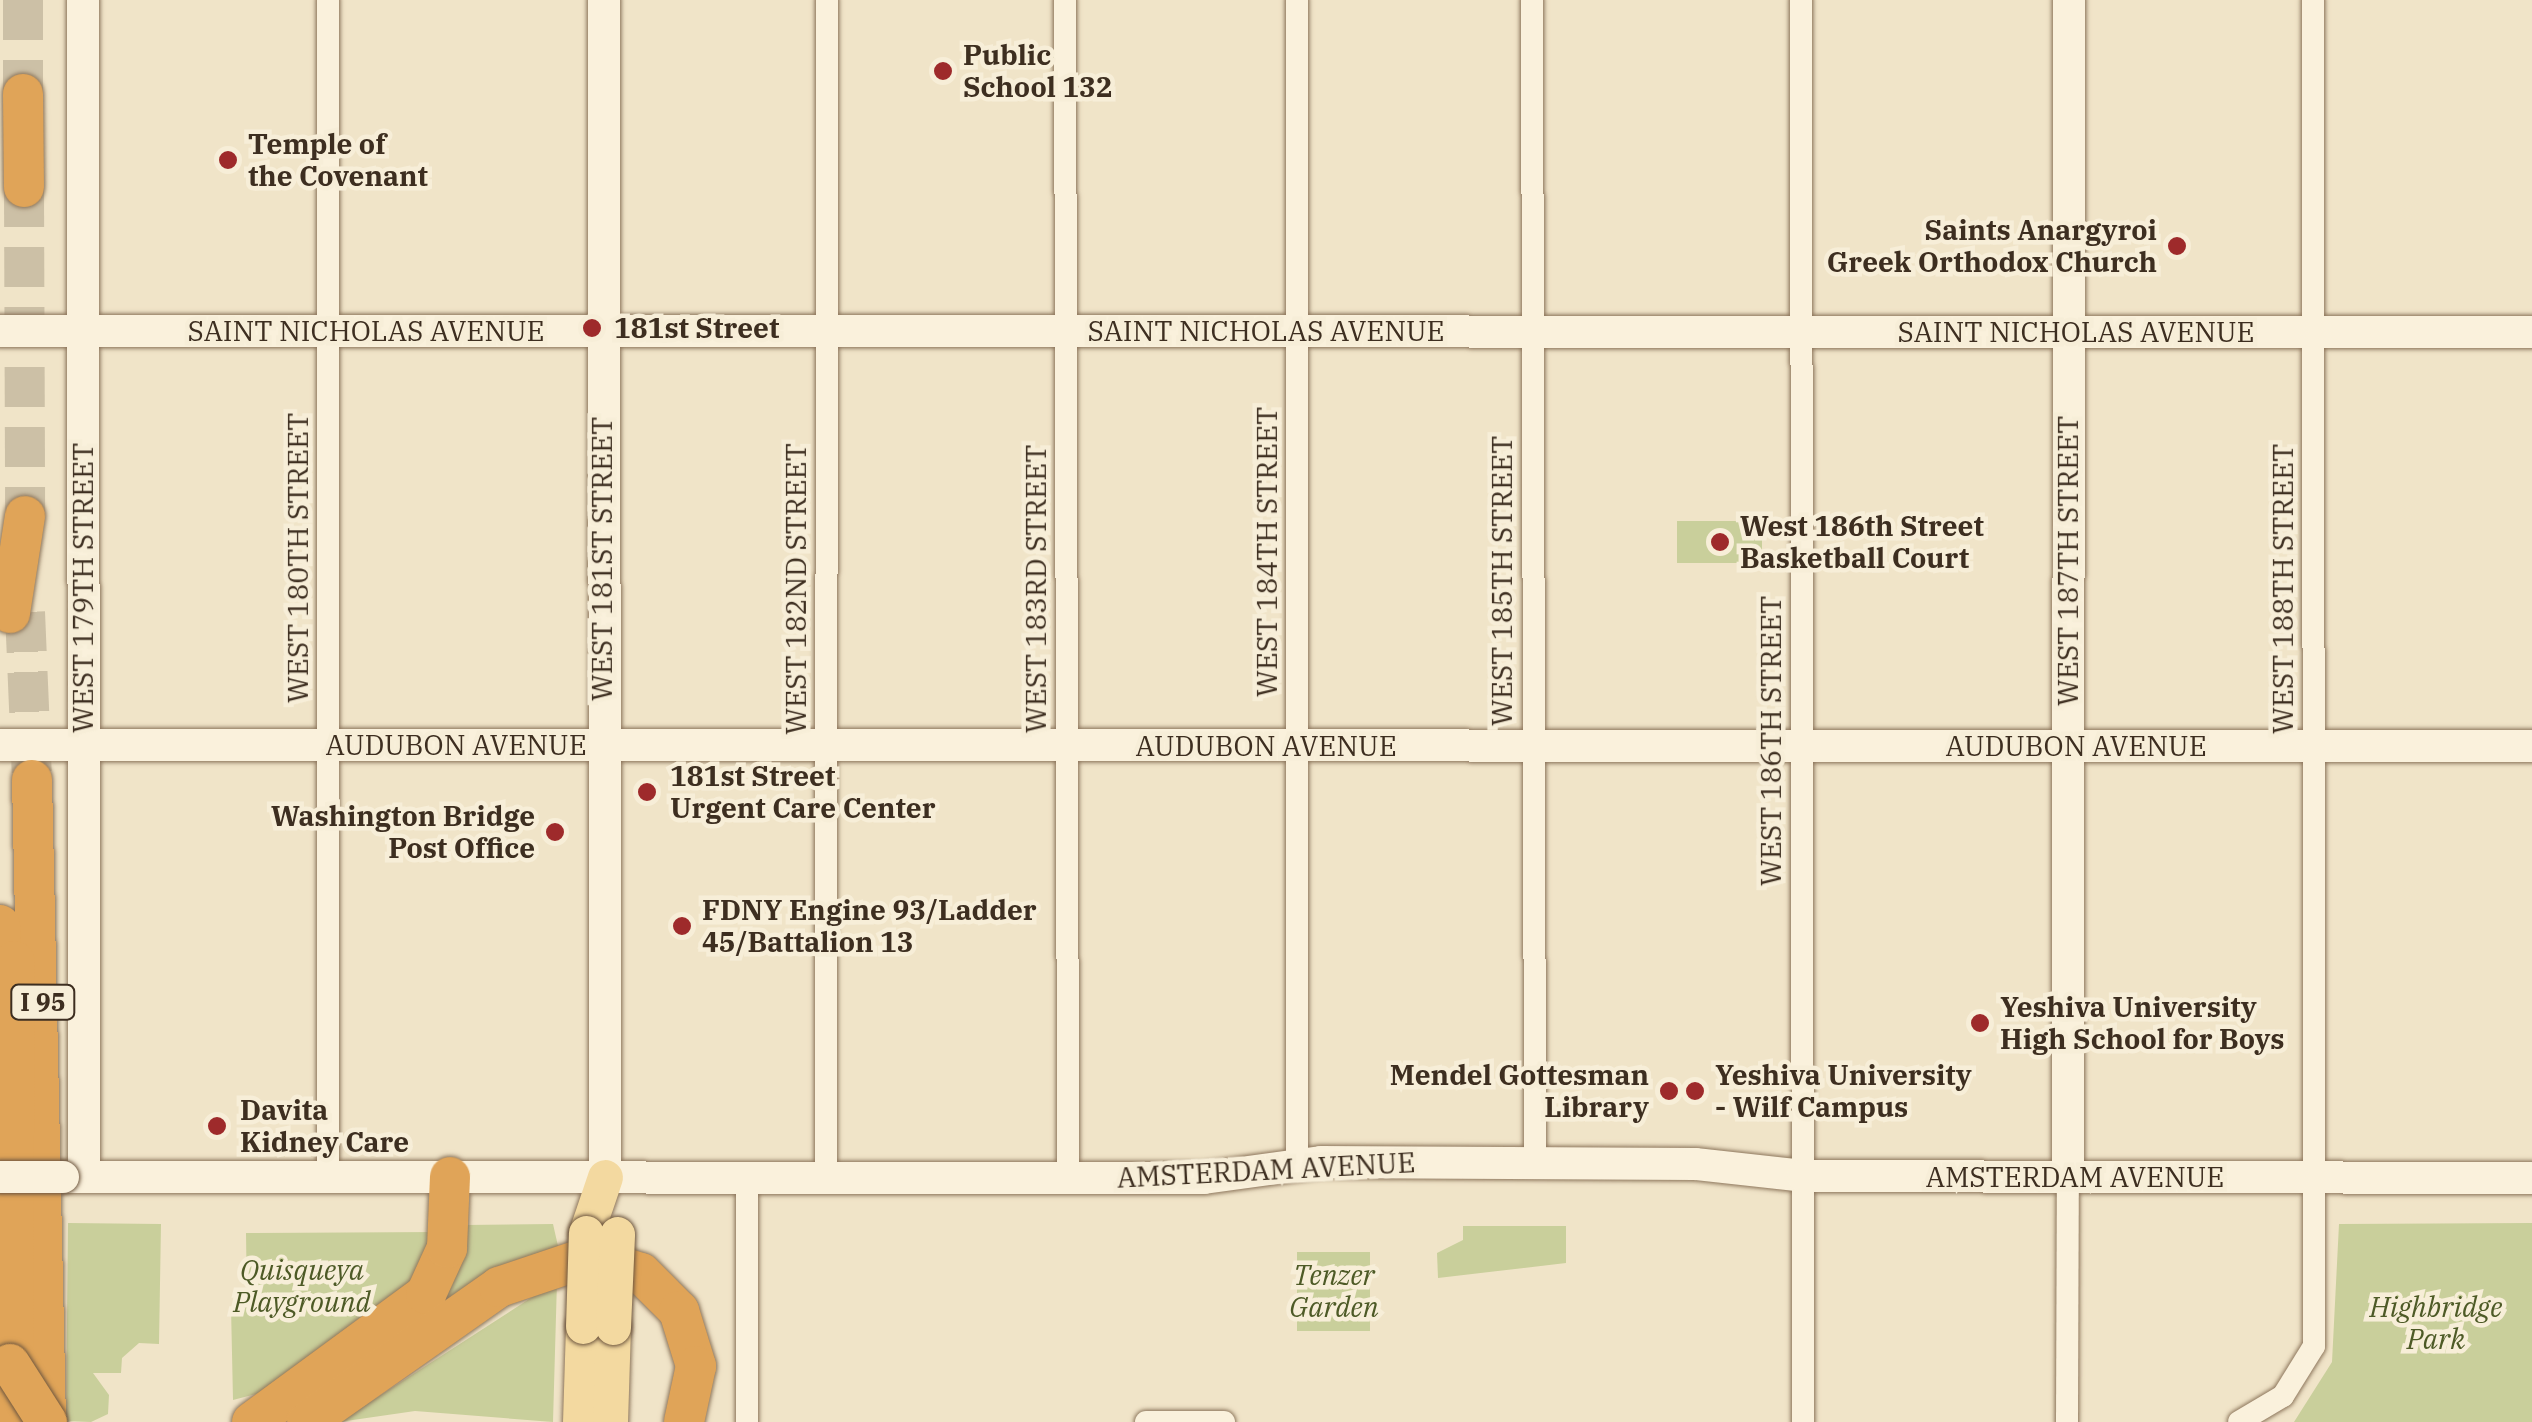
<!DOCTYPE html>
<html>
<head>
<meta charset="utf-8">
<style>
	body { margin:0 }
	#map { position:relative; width:2532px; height:1422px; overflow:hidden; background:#f0e4c8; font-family:"IBM Plex Serif",serif }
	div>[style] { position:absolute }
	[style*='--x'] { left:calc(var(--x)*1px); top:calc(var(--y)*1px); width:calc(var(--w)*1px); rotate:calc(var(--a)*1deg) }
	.green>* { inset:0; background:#c9cf9b; transform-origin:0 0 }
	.highway-tunnel>* { height:40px; margin-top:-20px; transform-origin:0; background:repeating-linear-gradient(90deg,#ccc0a6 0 40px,transparent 0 60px) }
	.roads { filter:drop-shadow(0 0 2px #8d765c) drop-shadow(0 0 2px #8d765c) }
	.street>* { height:22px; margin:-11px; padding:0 11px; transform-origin:11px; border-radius:11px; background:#faf1dc }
	.secondary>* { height:32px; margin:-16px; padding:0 16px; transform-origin:16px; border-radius:16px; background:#faf1dc }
	.primary>* { height:35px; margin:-17.5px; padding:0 17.5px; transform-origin:17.5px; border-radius:17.5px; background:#f3d9a0 }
	.highway>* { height:40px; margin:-20px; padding:0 20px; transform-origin:20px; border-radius:20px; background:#e0a458 }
	.bridges { filter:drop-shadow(0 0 2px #6f573f) drop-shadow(0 0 2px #6f573f) }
	.secondary-bridge>* { height:32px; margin:-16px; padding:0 16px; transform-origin:16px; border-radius:16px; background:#faf1dc }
	.primary-bridge>* { height:35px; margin:-17.5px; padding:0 17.5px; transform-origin:17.5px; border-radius:17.5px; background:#f3d9a0 }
	.highway-bridge>* { height:40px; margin:-20px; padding:0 20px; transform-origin:20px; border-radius:20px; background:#e0a458 }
	.dots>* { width:28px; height:28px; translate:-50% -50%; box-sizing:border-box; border:5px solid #f7eed8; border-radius:50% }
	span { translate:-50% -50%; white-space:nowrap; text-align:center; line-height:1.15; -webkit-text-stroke:9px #f7eed8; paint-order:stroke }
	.shield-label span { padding:2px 8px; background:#f7eed8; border:2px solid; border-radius:8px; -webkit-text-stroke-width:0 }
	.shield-label { font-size:25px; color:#3d2e20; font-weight:700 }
	.poi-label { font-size:28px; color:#3d2e20; font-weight:700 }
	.left { translate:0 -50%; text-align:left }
	.right { translate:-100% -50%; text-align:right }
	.street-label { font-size:28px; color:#3d2e20 }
	.park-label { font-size:28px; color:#4d5a26; font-style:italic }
</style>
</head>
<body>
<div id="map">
	<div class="green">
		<div style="left:1677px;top:521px;width:85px;height:42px"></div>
		<div style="clip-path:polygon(68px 1223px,161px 1224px,159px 1344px,139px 1343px,122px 1358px,121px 1373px,93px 1373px,109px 1395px,108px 1414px,91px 1422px,66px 1421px)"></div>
		<div style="clip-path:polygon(2532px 1223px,2532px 1422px,2294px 1422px,2332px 1362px,2339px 1224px)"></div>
		<div style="clip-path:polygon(465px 1225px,553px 1224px,558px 1246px,431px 1310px)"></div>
		<div style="clip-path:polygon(1463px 1226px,1566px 1226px,1566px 1263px,1438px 1278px,1437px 1253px,1463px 1240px)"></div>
		<div style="clip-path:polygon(438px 1232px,426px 1272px,271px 1390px,233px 1400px,231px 1307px,247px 1306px,246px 1233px)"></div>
		<div style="left:1297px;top:1252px;width:73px;height:79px"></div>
		<div style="clip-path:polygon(557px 1281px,553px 1422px,415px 1411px,339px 1422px)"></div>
	</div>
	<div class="highway-tunnel">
		<div style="--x:23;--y:0;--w:94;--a:90"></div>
		<div style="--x:24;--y:187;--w:329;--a:89.8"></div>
		<div style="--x:25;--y:612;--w:168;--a:87.6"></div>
	</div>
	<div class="roads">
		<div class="street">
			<div style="--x:328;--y:0;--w:1177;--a:90"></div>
			<div style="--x:1065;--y:0;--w:1177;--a:89.85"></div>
			<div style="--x:1532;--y:0;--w:1163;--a:89.85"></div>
			<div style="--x:1801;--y:0;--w:1422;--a:89.92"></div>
			<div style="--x:1297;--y:1164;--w:1164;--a:-90"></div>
			<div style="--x:747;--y:1177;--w:245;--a:90"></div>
			<div style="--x:826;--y:1177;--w:1177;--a:-89.95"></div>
			<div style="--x:1146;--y:1422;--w:78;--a:0"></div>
			<div style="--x:2067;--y:1422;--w:246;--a:-89.8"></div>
			<div style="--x:2239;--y:1422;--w:51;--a:-30.6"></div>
			<div style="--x:2283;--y:1396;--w:59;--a:-58.2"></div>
			<div style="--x:2314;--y:1346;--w:1346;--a:-90.04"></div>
		</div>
		<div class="secondary">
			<div style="--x:83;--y:0;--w:1177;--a:89.95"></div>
			<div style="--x:604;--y:0;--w:1177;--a:89.95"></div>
			<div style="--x:0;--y:331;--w:2532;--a:0.02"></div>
			<div style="--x:0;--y:745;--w:2532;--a:0.02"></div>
			<div style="--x:2068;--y:1176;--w:1176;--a:-89.95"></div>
			<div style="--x:63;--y:1177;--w:1141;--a:0.05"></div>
			<div style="--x:1204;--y:1178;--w:118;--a:-7.8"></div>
			<div style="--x:1321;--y:1162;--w:374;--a:0.3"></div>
			<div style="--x:1695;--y:1164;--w:109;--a:6.3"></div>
			<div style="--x:1803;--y:1176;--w:729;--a:0.16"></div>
		</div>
		<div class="primary">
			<div style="--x:586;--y:1233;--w:59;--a:-71.3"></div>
			<div style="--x:580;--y:1422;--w:96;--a:-88.2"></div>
			<div style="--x:610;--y:1422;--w:95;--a:-88.2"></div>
		</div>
		<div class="highway">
			<div style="--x:23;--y:94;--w:93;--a:89.4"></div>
			<div style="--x:10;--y:613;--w:98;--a:-81.2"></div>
			<div style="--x:32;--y:780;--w:642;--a:88.75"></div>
			<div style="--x:0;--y:925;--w:65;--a:87.4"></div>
			<div style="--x:13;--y:1422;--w:461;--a:-89.8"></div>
			<div style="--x:252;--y:1422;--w:216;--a:-36.3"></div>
			<div style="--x:426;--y:1294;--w:51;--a:-65.5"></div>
			<div style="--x:447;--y:1248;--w:71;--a:-87.6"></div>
			<div style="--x:307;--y:1422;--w:235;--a:-35.1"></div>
			<div style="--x:499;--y:1287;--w:94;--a:-18.6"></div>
			<div style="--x:588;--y:1257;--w:55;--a:16.8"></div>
			<div style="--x:641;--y:1273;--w:54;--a:45"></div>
			<div style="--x:679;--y:1311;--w:58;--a:72.8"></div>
			<div style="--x:696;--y:1366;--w:57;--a:102.1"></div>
		</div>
	</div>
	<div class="bridges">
		<div class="secondary-bridge">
			<div style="--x:0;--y:1177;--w:63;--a:0"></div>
		</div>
		<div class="primary-bridge">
			<div style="--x:583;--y:1326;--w:93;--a:-88.2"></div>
			<div style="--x:613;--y:1327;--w:93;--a:-87.5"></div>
		</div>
		<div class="highway-bridge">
			<div style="--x:10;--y:1364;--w:69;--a:57.5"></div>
		</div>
	</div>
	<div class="dots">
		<div style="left:943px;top:71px;background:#9e2a2b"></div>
		<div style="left:228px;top:160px;background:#9e2a2b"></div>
		<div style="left:2177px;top:246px;background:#9e2a2b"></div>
		<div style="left:592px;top:328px;background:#9e2a2b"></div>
		<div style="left:1720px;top:542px;background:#9e2a2b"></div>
		<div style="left:647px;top:792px;background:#9e2a2b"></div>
		<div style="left:555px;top:832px;background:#9e2a2b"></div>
		<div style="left:682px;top:926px;background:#9e2a2b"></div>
		<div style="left:1980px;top:1023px;background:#9e2a2b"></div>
		<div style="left:1669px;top:1091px;background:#9e2a2b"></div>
		<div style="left:1695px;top:1091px;background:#9e2a2b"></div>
		<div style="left:217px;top:1126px;background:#9e2a2b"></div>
	</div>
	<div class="shield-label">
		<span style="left:43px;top:1002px">I 95</span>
	</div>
	<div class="poi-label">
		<span class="left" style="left:963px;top:71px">Public<br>School 132</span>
		<span class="left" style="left:248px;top:160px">Temple of<br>the Covenant</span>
		<span class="right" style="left:2157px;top:246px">Saints Anargyroi<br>Greek Orthodox Church</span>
		<span class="left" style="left:614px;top:328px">181st Street</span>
		<span class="left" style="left:1740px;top:542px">West 186th Street<br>Basketball Court</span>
		<span class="left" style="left:670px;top:792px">181st Street<br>Urgent Care Center</span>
		<span class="right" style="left:535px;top:832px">Washington Bridge<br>Post Office</span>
		<span class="left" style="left:702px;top:926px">FDNY Engine 93/Ladder<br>45/Battalion 13</span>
		<span class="left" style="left:2000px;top:1023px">Yeshiva University<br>High School for Boys</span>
		<span class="right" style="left:1649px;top:1091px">Mendel Gottesman<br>Library</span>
		<span class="left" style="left:1715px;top:1091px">Yeshiva University<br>- Wilf Campus</span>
		<span class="left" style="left:240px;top:1126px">Davita<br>Kidney Care</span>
	</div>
	<div class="street-label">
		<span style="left:366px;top:331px">SAINT NICHOLAS AVENUE</span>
		<span style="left:1266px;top:331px">SAINT NICHOLAS AVENUE</span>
		<span style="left:2076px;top:332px">SAINT NICHOLAS AVENUE</span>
		<span style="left:1267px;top:552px;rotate:-90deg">WEST 184TH STREET</span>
		<span style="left:298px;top:558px;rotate:-90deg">WEST 180TH STREET</span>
		<span style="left:602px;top:559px;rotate:-90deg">WEST 181ST STREET</span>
		<span style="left:2068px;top:561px;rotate:-90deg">WEST 187TH STREET</span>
		<span style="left:1502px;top:581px;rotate:-90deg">WEST 185TH STREET</span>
		<span style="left:83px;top:588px;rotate:-90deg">WEST 179TH STREET</span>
		<span style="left:796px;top:589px;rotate:-90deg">WEST 182ND STREET</span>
		<span style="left:1036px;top:589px;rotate:-90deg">WEST 183RD STREET</span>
		<span style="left:2283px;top:589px;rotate:-90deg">WEST 188TH STREET</span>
		<span style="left:1771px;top:741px;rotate:-90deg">WEST 186TH STREET</span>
		<span style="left:456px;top:745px">AUDUBON AVENUE</span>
		<span style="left:1266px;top:746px">AUDUBON AVENUE</span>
		<span style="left:2076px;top:746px">AUDUBON AVENUE</span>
		<span style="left:1266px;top:1170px;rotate:-3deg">AMSTERDAM AVENUE</span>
		<span style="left:2075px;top:1177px">AMSTERDAM AVENUE</span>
	</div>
	<div class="park-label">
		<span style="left:302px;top:1286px">Quisqueya<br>Playground</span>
		<span style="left:1334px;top:1291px">Tenzer<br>Garden</span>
		<span style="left:2436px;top:1323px">Highbridge<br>Park</span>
	</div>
</div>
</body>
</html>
